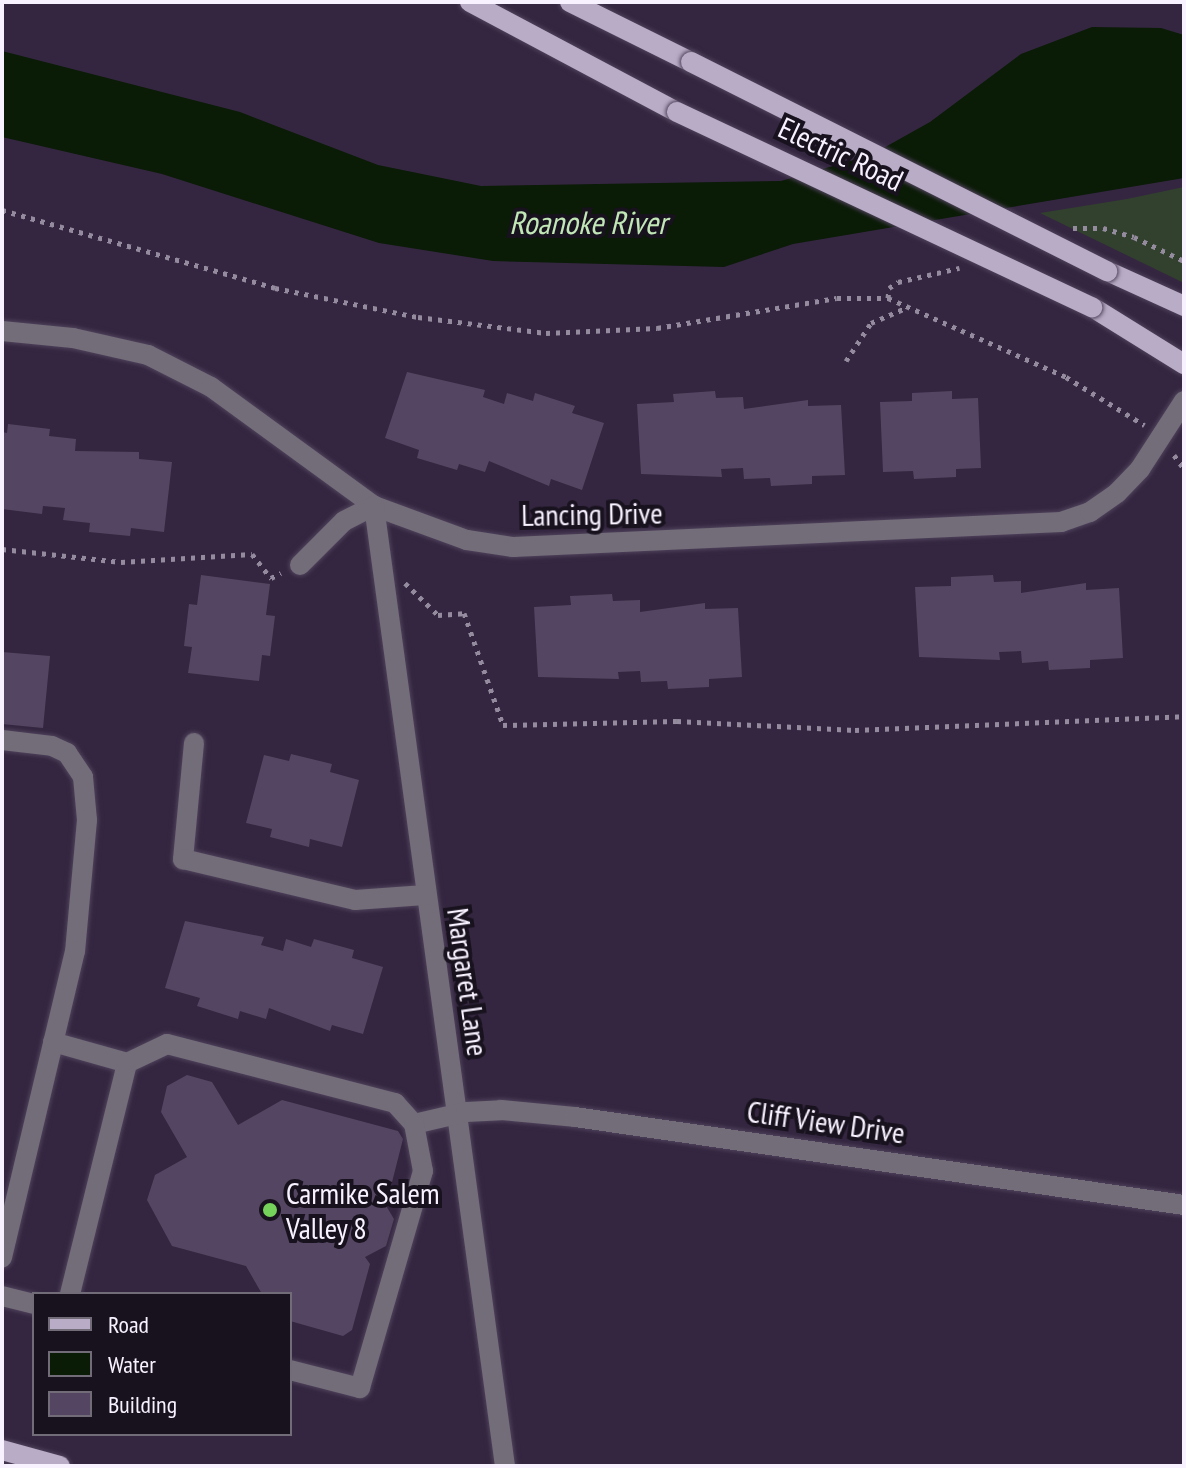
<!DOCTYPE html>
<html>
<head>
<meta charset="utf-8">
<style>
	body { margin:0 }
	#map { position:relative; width:1186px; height:1468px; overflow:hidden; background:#342640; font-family:"PT Sans Narrow",sans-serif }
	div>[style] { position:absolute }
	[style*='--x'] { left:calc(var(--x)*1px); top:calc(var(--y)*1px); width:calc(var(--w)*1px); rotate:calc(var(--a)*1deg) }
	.green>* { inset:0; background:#32412e }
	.water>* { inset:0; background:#0a1b06 }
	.building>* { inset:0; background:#544662 }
	.path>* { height:5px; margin-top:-2.5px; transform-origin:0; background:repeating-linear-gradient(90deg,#958b9f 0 4px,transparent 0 10px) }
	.roads { filter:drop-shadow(0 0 2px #4f425b) drop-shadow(0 0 2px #4f425b) }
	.minor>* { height:20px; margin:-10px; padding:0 10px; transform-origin:10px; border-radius:10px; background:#736d79 }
	.major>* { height:20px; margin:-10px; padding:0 10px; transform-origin:10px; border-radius:10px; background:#b9acc6 }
	.bridges { filter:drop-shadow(0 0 2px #4f425b) drop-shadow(0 0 2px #4f425b) }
	.major-bridge>* { height:20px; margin:-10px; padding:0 10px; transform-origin:10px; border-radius:10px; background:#b9acc6 }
	.dots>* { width:22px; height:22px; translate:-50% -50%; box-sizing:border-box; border:4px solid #18121e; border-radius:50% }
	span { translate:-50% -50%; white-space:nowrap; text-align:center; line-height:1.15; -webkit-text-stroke:8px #18121e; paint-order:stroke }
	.street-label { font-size:30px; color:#f8f1ff }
	.poi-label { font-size:30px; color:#f8f1ff }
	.left { translate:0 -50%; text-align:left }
	.water-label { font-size:32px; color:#c1e7b7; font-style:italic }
	.frame { position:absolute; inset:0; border:4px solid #f8f1ff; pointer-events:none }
	.legend { position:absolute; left:32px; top:1292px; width:260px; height:144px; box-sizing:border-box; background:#18121e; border:2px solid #726b78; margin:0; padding:10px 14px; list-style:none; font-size:24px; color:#f8f1ff }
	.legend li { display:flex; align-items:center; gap:16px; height:40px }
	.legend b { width:40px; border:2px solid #726b78 }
</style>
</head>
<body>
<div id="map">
	<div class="green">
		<div style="clip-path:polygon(1184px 187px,1184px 283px,1040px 213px,1127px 199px)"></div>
	</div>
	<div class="water">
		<div style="clip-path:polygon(1092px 27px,1161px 28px,1184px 35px,1184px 178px,793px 244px,724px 267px,493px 261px,379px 243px,162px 174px,2px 137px,2px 51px,240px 112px,378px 165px,481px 186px,781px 181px,871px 155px,930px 122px,1021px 54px)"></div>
	</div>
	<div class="building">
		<div style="clip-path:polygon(407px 372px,485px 390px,483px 397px,504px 404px,507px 393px,533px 401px,535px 393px,575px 406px,572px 413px,604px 423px,582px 490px,551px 479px,549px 486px,489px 461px,485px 472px,459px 464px,457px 470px,417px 458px,419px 450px,385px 438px)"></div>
		<div style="clip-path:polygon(715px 391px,716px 398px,743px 397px,744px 409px,808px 400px,808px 406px,841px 405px,845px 475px,812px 476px,812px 484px,771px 486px,770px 478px,744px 479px,743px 468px,721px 469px,722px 477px,641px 474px,637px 404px,674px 402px,673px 394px)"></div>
		<div style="clip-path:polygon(952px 391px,952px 399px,978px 398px,981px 468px,956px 469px,956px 477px,914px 479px,913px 471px,883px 472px,880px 402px,912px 401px,912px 393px)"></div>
		<div style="clip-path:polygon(8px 424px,50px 429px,49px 436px,76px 439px,75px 451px,139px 452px,139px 459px,172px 462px,164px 532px,131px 528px,130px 536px,89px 532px,90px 523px,63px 520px,65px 508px,43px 506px,42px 514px,2px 509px,2px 432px,7px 433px)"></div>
		<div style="clip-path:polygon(201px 575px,270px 584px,266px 615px,275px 616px,270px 656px,262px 655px,259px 681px,188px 673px,192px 647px,184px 646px,189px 604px,197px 605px)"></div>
		<div style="clip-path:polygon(993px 575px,994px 582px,1021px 581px,1021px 593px,1086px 583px,1086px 590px,1119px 588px,1123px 658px,1090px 660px,1090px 668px,1049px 670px,1048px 661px,1022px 663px,1021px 651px,999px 652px,1000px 660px,919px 657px,915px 587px,951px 586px,951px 577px)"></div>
		<div style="clip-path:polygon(612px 594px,613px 601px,640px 600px,640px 612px,705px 603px,705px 609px,738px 608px,742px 677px,709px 679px,709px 687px,668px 689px,667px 681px,641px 682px,640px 671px,618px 672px,619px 679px,538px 677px,534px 607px,571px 605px,570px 596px)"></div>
		<div style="clip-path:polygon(2px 652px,50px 656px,43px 728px,2px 724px)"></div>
		<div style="clip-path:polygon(291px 754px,332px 764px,330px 772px,359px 780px,342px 847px,310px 839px,309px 847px,270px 837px,272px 829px,246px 823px,264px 755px,289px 761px)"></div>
		<div style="clip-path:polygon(185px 921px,264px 937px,261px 945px,283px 951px,286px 939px,311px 947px,314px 939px,354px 950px,352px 958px,383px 967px,363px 1034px,332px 1025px,330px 1031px,269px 1008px,266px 1019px,240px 1011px,238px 1019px,197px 1006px,200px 998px,165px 988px)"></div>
		<div style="clip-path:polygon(187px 1075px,212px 1082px,238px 1125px,282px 1100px,398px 1131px,403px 1139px,389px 1194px,382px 1199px,394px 1219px,386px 1246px,365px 1257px,370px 1264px,352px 1330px,343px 1336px,290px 1321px,290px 1294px,262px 1294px,246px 1266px,172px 1246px,147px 1200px,155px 1175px,187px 1157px,161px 1112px,167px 1086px)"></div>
	</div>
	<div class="path">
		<div style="--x:2;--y:210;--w:284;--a:15.9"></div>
		<div style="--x:275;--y:288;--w:146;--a:11.5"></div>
		<div style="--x:418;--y:317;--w:129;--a:7.1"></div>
		<div style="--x:546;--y:333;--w:111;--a:-2.6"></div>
		<div style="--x:657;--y:328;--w:182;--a:-9.5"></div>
		<div style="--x:837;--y:298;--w:51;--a:0"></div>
		<div style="--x:888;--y:298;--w:195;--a:23.9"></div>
		<div style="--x:1066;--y:377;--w:92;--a:31.6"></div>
		<div style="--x:1073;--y:228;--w:30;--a:0"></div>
		<div style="--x:1103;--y:228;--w:32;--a:16"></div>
		<div style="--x:1134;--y:237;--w:55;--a:25.6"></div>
		<div style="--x:888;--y:298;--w:10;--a:-84"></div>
		<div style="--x:889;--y:288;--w:11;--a:-34"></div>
		<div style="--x:898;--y:282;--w:63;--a:-12.9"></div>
		<div style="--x:846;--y:361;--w:45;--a:-56.7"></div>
		<div style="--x:871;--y:323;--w:40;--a:-23.4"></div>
		<div style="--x:1174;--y:455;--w:17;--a:54"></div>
		<div style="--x:2;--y:549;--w:120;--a:6.2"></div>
		<div style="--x:121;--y:562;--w:131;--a:-3.5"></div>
		<div style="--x:252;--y:554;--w:31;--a:52"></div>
		<div style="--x:271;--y:578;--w:11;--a:-27"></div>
		<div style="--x:405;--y:583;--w:46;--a:44.1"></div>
		<div style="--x:438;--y:615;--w:26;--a:-4"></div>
		<div style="--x:464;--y:613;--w:119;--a:70.8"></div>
		<div style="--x:503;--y:725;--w:174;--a:-1.3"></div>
		<div style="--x:677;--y:721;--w:178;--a:2.9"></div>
		<div style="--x:855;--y:730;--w:329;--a:-2.4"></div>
	</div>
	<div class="roads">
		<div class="minor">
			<div style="--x:2;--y:331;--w:71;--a:5.6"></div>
			<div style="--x:73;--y:338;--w:77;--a:12.8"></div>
			<div style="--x:148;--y:355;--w:71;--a:26.9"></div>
			<div style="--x:211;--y:387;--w:202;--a:36.1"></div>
			<div style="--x:374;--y:506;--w:99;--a:20.1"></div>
			<div style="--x:467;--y:540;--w:47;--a:8.7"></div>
			<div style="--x:513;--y:547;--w:549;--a:-2.61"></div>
			<div style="--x:1061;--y:522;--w:31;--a:-19"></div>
			<div style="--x:1090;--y:512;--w:33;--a:-35"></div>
			<div style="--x:1117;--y:493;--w:33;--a:-46"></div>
			<div style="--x:1140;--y:469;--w:81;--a:-57.1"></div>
			<div style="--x:300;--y:565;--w:62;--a:-45"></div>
			<div style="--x:344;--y:521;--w:34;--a:-27"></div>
			<div style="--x:374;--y:506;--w:969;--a:82.23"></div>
			<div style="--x:2;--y:740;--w:50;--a:6.8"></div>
			<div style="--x:52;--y:746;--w:17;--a:25"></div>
			<div style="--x:67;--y:753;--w:29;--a:56"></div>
			<div style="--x:83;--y:777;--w:43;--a:84.7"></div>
			<div style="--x:87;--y:820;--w:132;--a:95.2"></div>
			<div style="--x:75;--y:951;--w:315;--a:103.4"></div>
			<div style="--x:194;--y:743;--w:117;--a:95.4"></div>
			<div style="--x:183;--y:859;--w:177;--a:13.4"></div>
			<div style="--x:355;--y:900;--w:70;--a:-4.1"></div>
			<div style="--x:53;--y:1042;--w:77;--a:15.8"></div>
			<div style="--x:414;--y:1124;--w:53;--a:-13"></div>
			<div style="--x:466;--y:1112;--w:35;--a:-3"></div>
			<div style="--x:501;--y:1110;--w:74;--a:5.4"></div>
			<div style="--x:575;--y:1117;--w:615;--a:8.22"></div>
			<div style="--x:70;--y:1294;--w:238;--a:-76.1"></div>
			<div style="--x:127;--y:1063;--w:44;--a:-25.4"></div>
			<div style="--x:167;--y:1044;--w:236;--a:14.5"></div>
			<div style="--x:395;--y:1103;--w:28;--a:48"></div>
			<div style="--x:414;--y:1124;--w:48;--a:79.2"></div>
			<div style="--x:423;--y:1171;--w:226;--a:106.2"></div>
			<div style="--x:360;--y:1388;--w:72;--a:-165.6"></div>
			<div style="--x:2;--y:1296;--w:33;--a:14"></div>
		</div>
		<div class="major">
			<div style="--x:470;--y:2;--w:234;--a:28"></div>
			<div style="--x:570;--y:2;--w:135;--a:26.4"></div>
			<div style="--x:1107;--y:271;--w:85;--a:24.4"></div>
			<div style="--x:1092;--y:307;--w:108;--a:31.8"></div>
			<div style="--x:2;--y:1450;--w:60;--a:15.4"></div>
		</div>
	</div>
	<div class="bridges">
		<div class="major-bridge">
			<div style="--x:691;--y:62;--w:466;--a:26.7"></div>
			<div style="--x:677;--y:112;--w:459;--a:25.2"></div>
		</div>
	</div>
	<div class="dots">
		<div style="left:270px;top:1210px;background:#75d25b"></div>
	</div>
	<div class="street-label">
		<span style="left:841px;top:154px;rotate:25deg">Electric Road</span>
		<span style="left:592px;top:514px;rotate:-1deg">Lancing Drive</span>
		<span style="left:468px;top:982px;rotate:82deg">Margaret Lane</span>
		<span style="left:826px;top:1122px;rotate:8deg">Cliff View Drive</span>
	</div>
	<div class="poi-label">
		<span class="left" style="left:286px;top:1210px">Carmike Salem<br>Valley 8</span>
	</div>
	<div class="water-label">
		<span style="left:588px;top:222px">Roanoke River</span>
	</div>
	<div class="frame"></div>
	<ul class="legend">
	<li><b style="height:10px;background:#b9acc6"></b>Road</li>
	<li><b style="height:22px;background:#0a1b06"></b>Water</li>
	<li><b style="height:22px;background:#544662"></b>Building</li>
	</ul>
</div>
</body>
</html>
